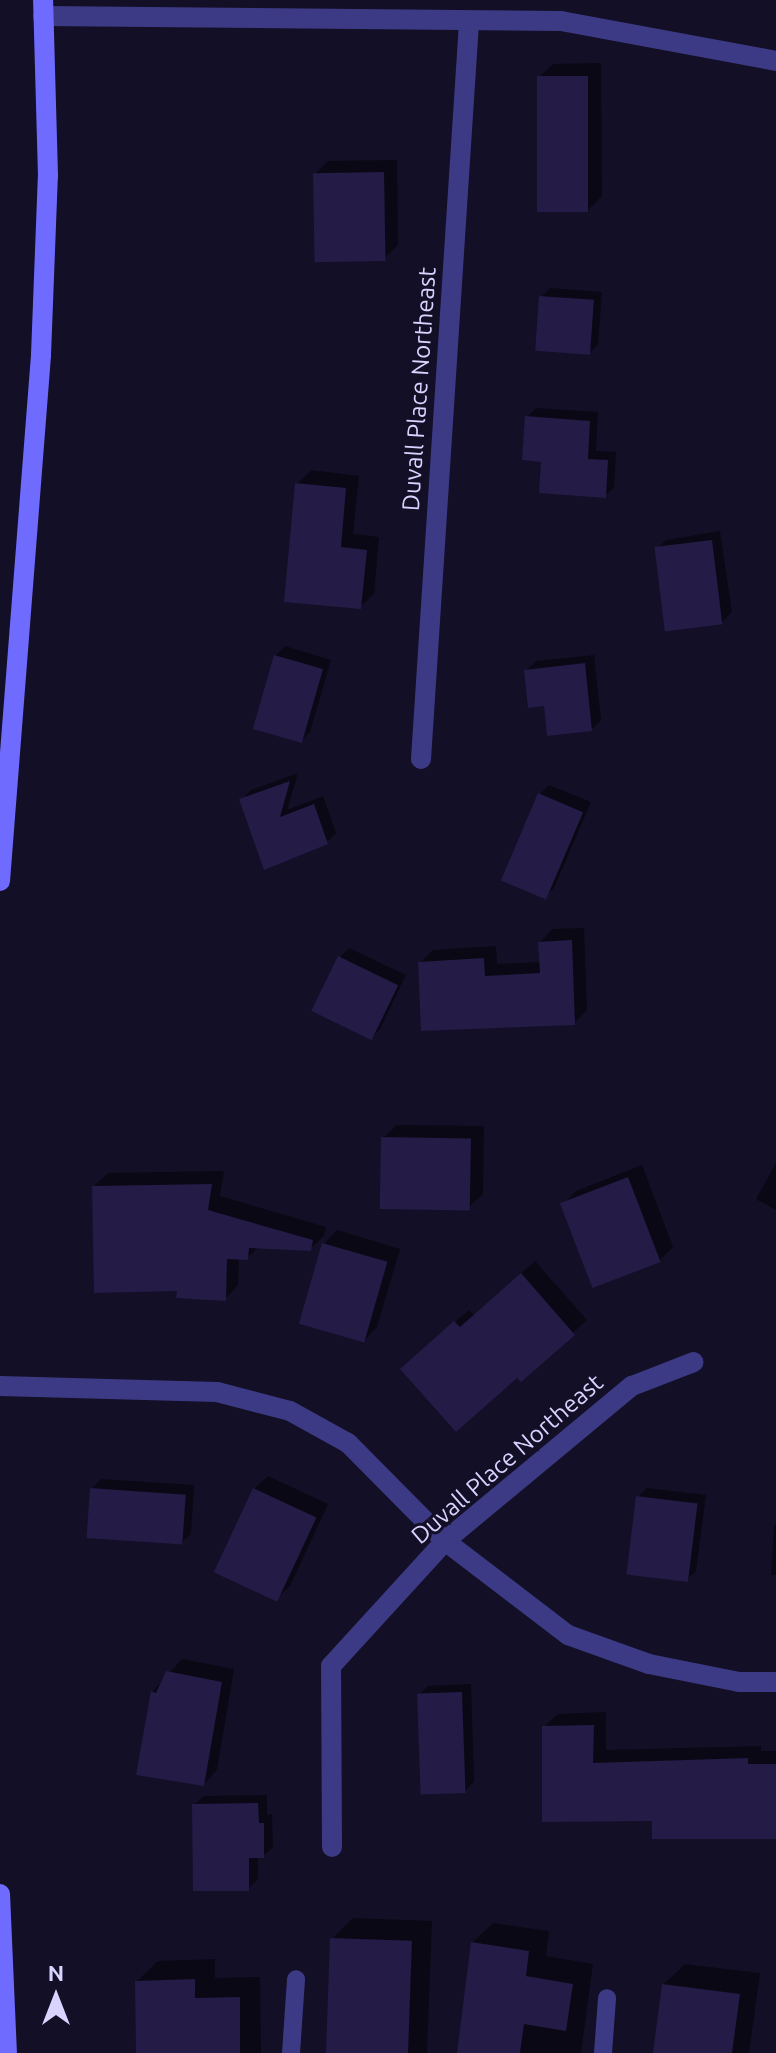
<!DOCTYPE html>
<html>
<head>
<meta charset="utf-8">
<style>
	body { margin:0 }
	#map { position:relative; width:776px; height:2053px; overflow:hidden; background:#130f26; font-family:Ubuntu,sans-serif }
	div>[style] { position:absolute }
	[style*='--x'] { left:calc(var(--x)*1px); top:calc(var(--y)*1px); width:calc(var(--w)*1px); rotate:calc(var(--a)*1deg) }
	.shadow>* { inset:0; background:#0007 }
	.building>* { inset:0; background:#241b47; transform-origin:0 0 }
	.service>* { height:18px; margin:-9px; padding:0 9px; transform-origin:9px; border-radius:9px; background:#3d3a85 }
	.minor>* { height:20px; margin:-10px; padding:0 10px; transform-origin:10px; border-radius:10px; background:#3d3a85 }
	.secondary>* { height:20px; margin:-10px; padding:0 10px; transform-origin:10px; border-radius:10px; background:#6f6bff }
	span { translate:-50% -50%; white-space:nowrap; text-align:center; line-height:1.15; -webkit-text-stroke:6px #130f26; paint-order:stroke }
	.street-label { font-size:24px; color:#d9d4ff }
	.north { position:absolute; left:16px; top:1957px; width:80px; height:80px; -webkit-text-stroke:6px #130f26; paint-order:stroke; rotate:0deg; font-size:22px; font-weight:700; line-height:32px; text-align:center; color:#d9d4ff }
	.north::after { content:''; display:block; margin:auto; width:28px; height:36px; background:#d9d4ff; clip-path:polygon(50% 0,100% 100%,50% 72%,0 100%) }
</style>
</head>
<body>
<div id="map">
	<div class="shadow">
		<div style="clip-path:polygon(601px 63px,602px 196px,588px 210px,539px 77px,553px 64px)"></div>
		<div style="clip-path:polygon(397px 160px,398px 245px,384px 259px,315px 174px,328px 161px)"></div>
		<div style="clip-path:polygon(550px 288px,602px 292px,598px 344px,588px 354px,541px 297px)"></div>
		<div style="clip-path:polygon(536px 408px,598px 412px,596px 451px,616px 452px,614px 487px,605px 496px,543px 460px,527px 417px)"></div>
		<div style="clip-path:polygon(311px 470px,359px 476px,353px 534px,379px 537px,374px 594px,360px 607px,297px 484px)"></div>
		<div style="clip-path:polygon(720px 531px,732px 612px,722px 622px,657px 549px,666px 540px)"></div>
		<div style="clip-path:polygon(285px 646px,331px 660px,310px 732px,301px 741px,275px 656px)"></div>
		<div style="clip-path:polygon(594px 655px,601px 720px,592px 729px,546px 704px,526px 671px,536px 661px)"></div>
		<div style="clip-path:polygon(298px 773px,287px 810px,323px 796px,336px 833px,327px 842px,241px 800px,251px 790px)"></div>
		<div style="clip-path:polygon(549px 785px,591px 802px,554px 888px,545px 897px,540px 794px)"></div>
		<div style="clip-path:polygon(584px 928px,587px 1010px,574px 1023px,420px 963px,433px 950px,496px 946px,497px 964px,541px 962px,540px 942px,553px 929px)"></div>
		<div style="clip-path:polygon(349px 948px,406px 975px,380px 1029px,371px 1038px,340px 957px)"></div>
		<div style="clip-path:polygon(397px 1125px,484px 1126px,483px 1194px,469px 1207px,383px 1138px)"></div>
		<div style="clip-path:polygon(776px 1163px,776px 1210px,756px 1199px)"></div>
		<div style="clip-path:polygon(642px 1165px,673px 1247px,660px 1260px,563px 1205px,576px 1191px)"></div>
		<div style="clip-path:polygon(224px 1171px,220px 1196px,326px 1227px,324px 1236px,310px 1249px,259px 1247px,247px 1258px,239px 1258px,238px 1285px,225px 1299px,179px 1289px,94px 1186px,108px 1173px)"></div>
		<div style="clip-path:polygon(337px 1230px,400px 1249px,377px 1327px,364px 1341px,324px 1244px)"></div>
		<div style="clip-path:polygon(535px 1261px,587px 1320px,521px 1379px,517px 1375px,416px 1356px,469px 1310px,474px 1315px)"></div>
		<div style="clip-path:polygon(268px 1476px,328px 1504px,290px 1586px,276px 1599px,254px 1489px)"></div>
		<div style="clip-path:polygon(101px 1479px,194px 1485px,191px 1534px,181px 1543px,92px 1489px)"></div>
		<div style="clip-path:polygon(647px 1488px,706px 1495px,696px 1571px,687px 1580px,638px 1497px)"></div>
		<div style="clip-path:polygon(776px 1524px,776px 1575px,771px 1575px,774px 1526px)"></div>
		<div style="clip-path:polygon(182px 1659px,234px 1669px,217px 1770px,204px 1784px,152px 1692px)"></div>
		<div style="clip-path:polygon(471px 1684px,474px 1782px,465px 1791px,419px 1695px,428px 1686px)"></div>
		<div style="clip-path:polygon(606px 1712px,606px 1750px,761px 1746px,761px 1751px,776px 1751px,776px 1801px,654px 1819px,544px 1727px,558px 1714px)"></div>
		<div style="clip-path:polygon(267px 1795px,267px 1815px,272px 1814px,273px 1847px,263px 1856px,258px 1856px,258px 1879px,248px 1889px,194px 1805px,204px 1796px)"></div>
		<div style="clip-path:polygon(353px 1918px,432px 1921px,427px 2053px,328px 2053px,332px 1939px)"></div>
		<div style="clip-path:polygon(493px 1923px,549px 1931px,546px 1956px,593px 1964px,581px 2053px,459px 2053px,472px 1943px)"></div>
		<div style="clip-path:polygon(215px 1959px,215px 1978px,260px 1977px,261px 2053px,138px 2053px,137px 1981px,158px 1961px)"></div>
		<div style="clip-path:polygon(685px 1964px,760px 1973px,749px 2053px,655px 2053px,664px 1984px)"></div>
	</div>
	<div class="building">
		<div style="left:537px;top:76px;width:51px;height:136px"></div>
		<div style="left:384px;top:172px;width:89px;height:71px;rotate:89deg"></div>
		<div style="left:539px;top:296px;width:55px;height:55px;rotate:4deg"></div>
		<div style="clip-path:polygon(525px 416px,590px 421px,588px 459px,608px 460px,606px 498px,539px 493px,541px 462px,522px 460px)"></div>
		<div style="clip-path:polygon(295px 483px,346px 488px,341px 547px,367px 550px,361px 609px,284px 602px)"></div>
		<div style="left:712px;top:540px;width:85px;height:58px;rotate:83deg"></div>
		<div style="left:274px;top:655px;width:51px;height:77px;rotate:16deg"></div>
		<div style="clip-path:polygon(585px 663px,592px 731px,547px 736px,544px 706px,528px 708px,524px 670px)"></div>
		<div style="clip-path:polygon(290px 781px,280px 817px,314px 804px,328px 844px,264px 870px,239px 799px)"></div>
		<div style="left:538px;top:793px;width:49px;height:95px;rotate:23deg"></div>
		<div style="clip-path:polygon(572px 940px,575px 1025px,421px 1031px,418px 962px,484px 958px,485px 976px,540px 973px,538px 942px)"></div>
		<div style="left:338px;top:956px;width:67px;height:61px;rotate:26deg"></div>
		<div style="left:381px;top:1137px;width:90px;height:72px;rotate:1deg"></div>
		<div style="left:628px;top:1177px;width:91px;height:73px;rotate:69deg"></div>
		<div style="clip-path:polygon(212px 1184px,208px 1210px,313px 1240px,311px 1251px,249px 1248px,248px 1260px,227px 1259px,226px 1301px,176px 1298px,177px 1291px,94px 1293px,92px 1186px)"></div>
		<div style="left:322px;top:1243px;width:68px;height:84px;rotate:16deg"></div>
		<div style="clip-path:polygon(521px 1273px,575px 1335px,521px 1382px,517px 1378px,456px 1432px,400px 1369px,454px 1321px,460px 1327px)"></div>
		<div style="left:90px;top:1488px;width:96px;height:50px;rotate:4deg"></div>
		<div style="left:253px;top:1488px;width:70px;height:93px;rotate:25deg"></div>
		<div style="left:636px;top:1496px;width:62px;height:79px;rotate:7deg"></div>
		<div style="clip-path:polygon(166px 1671px,222px 1682px,204px 1786px,136px 1775px,151px 1691px,156px 1693px)"></div>
		<div style="left:462px;top:1692px;width:101px;height:45px;rotate:88deg"></div>
		<div style="clip-path:polygon(594px 1725px,593px 1763px,748px 1758px,748px 1764px,776px 1764px,776px 1839px,652px 1839px,652px 1821px,542px 1822px,542px 1726px)"></div>
		<div style="clip-path:polygon(258px 1803px,259px 1823px,264px 1823px,264px 1858px,249px 1858px,249px 1891px,193px 1891px,192px 1804px)"></div>
		<div style="left:330px;top:1938px;width:82px;height:115px;rotate:2deg"></div>
		<div style="clip-path:polygon(471px 1942px,529px 1951px,526px 1976px,573px 1984px,566px 2031px,524px 2024px,520px 2053px,457px 2053px)"></div>
		<div style="clip-path:polygon(195px 1979px,195px 1998px,240px 1997px,240px 2053px,136px 2053px,135px 1981px)"></div>
		<div style="clip-path:polygon(662px 1984px,740px 1994px,732px 2053px,653px 2053px)"></div>
	</div>
	<div class="service">
		<div style="--x:291;--y:2053;--w:74;--a:-86.1"></div>
		<div style="--x:603;--y:2053;--w:55;--a:-85.8"></div>
	</div>
	<div class="minor">
		<div style="--x:43;--y:16;--w:518;--a:0.55"></div>
		<div style="--x:561;--y:21;--w:219;--a:10.5"></div>
		<div style="--x:421;--y:759;--w:739;--a:-86.27"></div>
		<div style="--x:0;--y:1386;--w:217;--a:1.6"></div>
		<div style="--x:217;--y:1392;--w:75;--a:14.6"></div>
		<div style="--x:290;--y:1411;--w:66;--a:28.9"></div>
		<div style="--x:348;--y:1443;--w:138;--a:45.3"></div>
		<div style="--x:445;--y:1541;--w:155;--a:37.4"></div>
		<div style="--x:568;--y:1635;--w:86;--a:19.7"></div>
		<div style="--x:649;--y:1664;--w:92;--a:11.3"></div>
		<div style="--x:739;--y:1682;--w:37;--a:0"></div>
		<div style="--x:332;--y:1847;--w:181;--a:-90.3"></div>
		<div style="--x:331;--y:1666;--w:169;--a:-47.6"></div>
		<div style="--x:445;--y:1541;--w:243;--a:-39.7"></div>
		<div style="--x:632;--y:1386;--w:66;--a:-21.2"></div>
	</div>
	<div class="secondary">
		<div style="--x:0;--y:881;--w:528;--a:-85.54"></div>
		<div style="--x:41;--y:355;--w:179;--a:-87.8"></div>
		<div style="--x:48;--y:176;--w:176;--a:-91.6"></div>
		<div style="--x:0;--y:1894;--w:159;--a:87.5"></div>
	</div>
	<div class="street-label">
		<span style="left:419px;top:389px;rotate:-86deg">Duvall Place Northeast</span>
		<span style="left:507px;top:1459px;rotate:-41deg">Duvall Place Northeast</span>
	</div>
	<div class="north">N</div>
</div>
</body>
</html>
